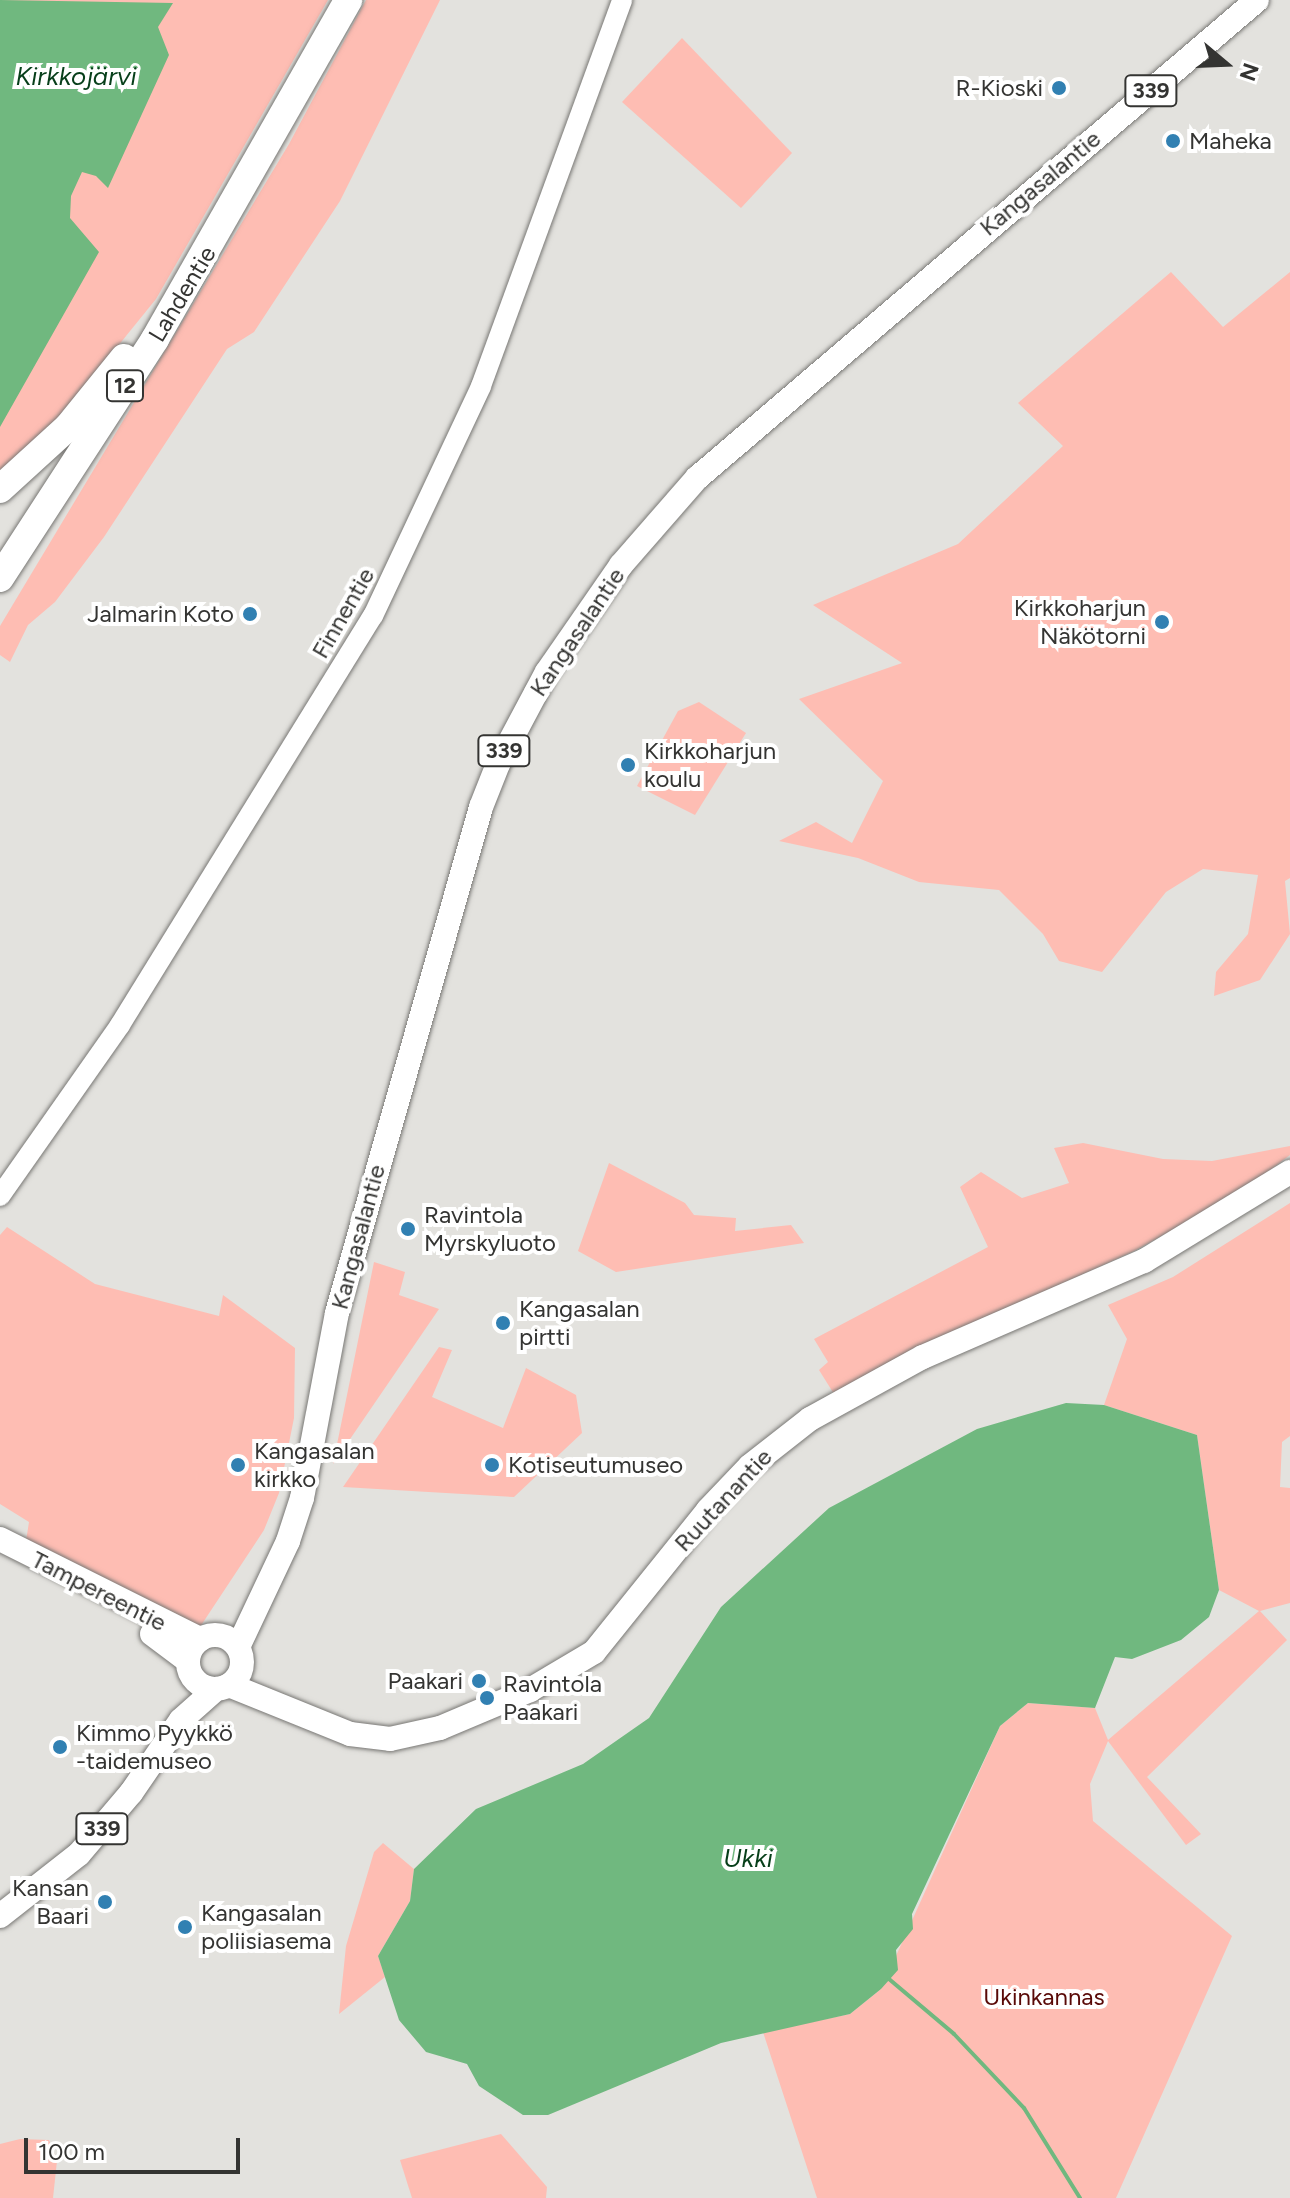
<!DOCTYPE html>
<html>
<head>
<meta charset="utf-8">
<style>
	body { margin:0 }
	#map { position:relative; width:1290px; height:2198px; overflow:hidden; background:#e3e2de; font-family:Figtree,sans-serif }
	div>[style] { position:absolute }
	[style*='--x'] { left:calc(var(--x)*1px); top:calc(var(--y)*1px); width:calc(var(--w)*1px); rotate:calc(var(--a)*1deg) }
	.green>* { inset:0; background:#febdb3 }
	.water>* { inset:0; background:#70b87f }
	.stream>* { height:4px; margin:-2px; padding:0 2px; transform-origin:2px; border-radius:2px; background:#70b87f }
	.roads { filter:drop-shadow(0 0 2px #787774) drop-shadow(0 0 2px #787774) }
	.minor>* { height:20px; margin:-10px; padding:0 10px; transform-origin:10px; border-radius:10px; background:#fff }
	.major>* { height:24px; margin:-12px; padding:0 12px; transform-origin:12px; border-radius:12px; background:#fff }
	.major>.ring { margin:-12px; padding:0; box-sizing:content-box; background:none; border:24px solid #fff; border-radius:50% }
	.highway>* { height:28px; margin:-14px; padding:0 14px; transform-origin:14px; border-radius:14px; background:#fff }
	.dots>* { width:22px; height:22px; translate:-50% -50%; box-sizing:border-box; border:4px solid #fff; border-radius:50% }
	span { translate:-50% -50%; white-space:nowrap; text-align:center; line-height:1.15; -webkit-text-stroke:8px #fff; paint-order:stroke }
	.shield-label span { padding:2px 6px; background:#fff; border:2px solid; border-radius:6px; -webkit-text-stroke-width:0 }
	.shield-label { font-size:22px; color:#343432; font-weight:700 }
	.poi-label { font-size:24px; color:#343432 }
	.right { translate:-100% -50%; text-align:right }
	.left { translate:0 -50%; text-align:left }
	.street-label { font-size:24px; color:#343432 }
	.park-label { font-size:24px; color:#590907 }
	.water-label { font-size:26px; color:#073f1a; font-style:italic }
	.north { position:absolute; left:1186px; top:24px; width:80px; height:80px; -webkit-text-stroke:6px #fff; paint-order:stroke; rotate:109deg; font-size:22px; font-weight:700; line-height:32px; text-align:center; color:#343432 }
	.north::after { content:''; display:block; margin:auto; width:28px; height:36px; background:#343432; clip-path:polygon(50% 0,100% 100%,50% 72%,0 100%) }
	.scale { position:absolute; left:24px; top:2138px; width:216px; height:36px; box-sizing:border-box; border:4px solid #343432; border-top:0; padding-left:10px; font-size:24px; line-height:28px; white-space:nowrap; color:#343432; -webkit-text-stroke:6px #fff; paint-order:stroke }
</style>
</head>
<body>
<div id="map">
	<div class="green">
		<div style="clip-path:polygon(0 0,328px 0,156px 299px,58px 420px,0 477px)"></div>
		<div style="clip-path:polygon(366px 0,440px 0,340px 201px,254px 332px,227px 349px,104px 537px,55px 602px,28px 625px,10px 662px,0 655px,0 626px,289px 144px)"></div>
		<div style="clip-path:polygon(682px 38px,792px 153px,741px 208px,622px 102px)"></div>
		<div style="clip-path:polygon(1171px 272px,1223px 327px,1290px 272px,1290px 878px,1285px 881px,1290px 934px,1260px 980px,1214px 996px,1216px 972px,1248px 934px,1258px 875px,1203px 869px,1166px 892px,1102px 972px,1059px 961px,1043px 934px,999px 890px,919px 882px,858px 858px,779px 841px,816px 822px,852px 843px,883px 781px,799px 699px,902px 663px,813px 605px,958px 544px,1063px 446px,1018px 403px)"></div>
		<div style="clip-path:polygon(699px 702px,746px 733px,695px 815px,637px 786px,678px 711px)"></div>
		<div style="clip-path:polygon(1083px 1143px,1163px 1159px,1212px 1161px,1290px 1146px,1290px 1155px,1238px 1194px,1134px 1251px,905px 1355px,834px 1394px,819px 1370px,828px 1362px,814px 1339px,988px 1247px,960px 1187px,981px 1172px,1022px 1198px,1069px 1183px,1054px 1148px)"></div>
		<div style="clip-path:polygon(609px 1163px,685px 1203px,694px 1215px,736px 1218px,735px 1231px,791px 1225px,804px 1243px,616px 1272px,578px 1251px)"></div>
		<div style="clip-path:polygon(1290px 1203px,1290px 1436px,1282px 1442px,1280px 1487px,1290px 1488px,1290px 1603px,1260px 1611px,1287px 1640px,1147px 1777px,1201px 1834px,1186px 1845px,1108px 1741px,1090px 1784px,1093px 1821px,1232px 1936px,1116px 2198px,817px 2198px,763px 2032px,850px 2014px,881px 1989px,1000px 1726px,1028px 1703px,1095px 1708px,1108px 1740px,1259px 1611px,1219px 1590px,1197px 1435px,1104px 1405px,1127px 1339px,1108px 1305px,1173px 1277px)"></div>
		<div style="clip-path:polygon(7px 1227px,95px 1284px,219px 1316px,223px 1295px,295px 1348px,294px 1418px,279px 1493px,264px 1530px,200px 1627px,26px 1541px,29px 1522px,0 1504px,0 1235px)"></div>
		<div style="clip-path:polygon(374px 1262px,405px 1272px,399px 1295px,439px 1309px,333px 1464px)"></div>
		<div style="clip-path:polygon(439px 1347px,452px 1350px,432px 1397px,503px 1428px,526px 1368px,576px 1395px,582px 1433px,514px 1497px,343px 1487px)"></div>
		<div style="clip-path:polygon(383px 1843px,414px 1869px,410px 1901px,378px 1956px,385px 1977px,339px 2014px,346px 1946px,374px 1852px)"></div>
		<div style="clip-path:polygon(501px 2134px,547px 2187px,546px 2198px,412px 2198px,400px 2160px)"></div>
		<div style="clip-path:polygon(20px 2139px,49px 2140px,57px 2161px,53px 2198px,0 2198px,0 2144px)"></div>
	</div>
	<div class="water">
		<div style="clip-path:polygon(0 0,173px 3px,158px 27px,169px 55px,108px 188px,96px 176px,82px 172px,71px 196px,70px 218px,99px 252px,0 427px)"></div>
		<div style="clip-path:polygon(1066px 1403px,1104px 1405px,1197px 1435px,1219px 1590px,1209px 1617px,1181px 1640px,1132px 1659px,1115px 1657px,1095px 1708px,1028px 1703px,1000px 1726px,912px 1914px,913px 1929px,896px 1950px,898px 1970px,881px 1989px,850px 2014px,721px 2043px,548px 2115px,523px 2115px,479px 2086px,467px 2064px,426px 2052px,399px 2020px,378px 1956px,410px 1901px,414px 1869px,476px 1809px,583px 1764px,649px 1718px,721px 1607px,829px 1508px,977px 1429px)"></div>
	</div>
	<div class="stream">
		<div style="--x:889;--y:1979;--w:85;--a:40.2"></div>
		<div style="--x:954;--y:2034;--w:102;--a:46.6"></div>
		<div style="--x:1024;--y:2108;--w:106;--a:58.1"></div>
	</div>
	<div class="roads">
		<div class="minor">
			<div style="--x:0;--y:1196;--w:209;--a:-54.9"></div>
			<div style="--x:120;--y:1025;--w:481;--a:-58.3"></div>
			<div style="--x:373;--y:616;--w:254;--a:-64.8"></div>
			<div style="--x:481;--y:386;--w:411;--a:-69.9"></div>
		</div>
		<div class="major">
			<div style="--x:0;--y:1539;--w:224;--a:26.6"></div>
			<div style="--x:152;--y:1634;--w:45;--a:36.9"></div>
			<div class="ring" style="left:188px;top:1635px;width:30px;height:30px"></div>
			<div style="--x:238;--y:1647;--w:117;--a:-64.7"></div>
			<div style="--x:288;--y:1541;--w:45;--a:-72"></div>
			<div style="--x:302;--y:1498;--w:188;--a:-79.3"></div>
			<div style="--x:337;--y:1313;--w:526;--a:-74.11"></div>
			<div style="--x:481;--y:807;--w:46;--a:-68.4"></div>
			<div style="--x:498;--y:764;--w:104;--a:-62"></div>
			<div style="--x:547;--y:672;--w:130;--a:-55.3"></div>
			<div style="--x:621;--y:565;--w:116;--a:-48.9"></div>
			<div style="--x:697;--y:478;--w:736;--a:-40.48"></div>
			<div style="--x:229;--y:1685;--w:131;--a:22"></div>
			<div style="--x:350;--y:1734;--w:40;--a:7.1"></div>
			<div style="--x:390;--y:1739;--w:51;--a:-12.4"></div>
			<div style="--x:440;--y:1728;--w:98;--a:-22.9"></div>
			<div style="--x:530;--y:1690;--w:74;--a:-30.7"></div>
			<div style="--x:594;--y:1652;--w:182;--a:-51.2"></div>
			<div style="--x:708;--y:1510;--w:61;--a:-46.3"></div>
			<div style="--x:750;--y:1466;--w:76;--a:-38.1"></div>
			<div style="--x:810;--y:1419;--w:129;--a:-28.8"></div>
			<div style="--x:923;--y:1357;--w:241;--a:-23.5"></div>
			<div style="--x:1144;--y:1261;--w:171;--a:-31.4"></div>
			<div style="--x:0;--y:1916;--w:100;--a:-38.1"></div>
			<div style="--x:79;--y:1854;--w:80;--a:-49.6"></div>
			<div style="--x:131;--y:1793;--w:88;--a:-55.6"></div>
			<div style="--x:181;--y:1720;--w:47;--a:-41.5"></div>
		</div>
		<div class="highway">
			<div style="--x:0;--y:489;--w:92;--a:-42.4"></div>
			<div style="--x:68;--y:427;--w:89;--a:-50.9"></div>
			<div style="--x:0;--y:578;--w:285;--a:-57"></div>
			<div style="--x:155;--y:339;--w:390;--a:-60.3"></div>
		</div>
	</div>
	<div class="dots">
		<div style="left:1059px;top:88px;background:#3180b2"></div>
		<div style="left:1173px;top:141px;background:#3180b2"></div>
		<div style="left:250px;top:614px;background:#3180b2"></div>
		<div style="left:1162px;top:622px;background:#3180b2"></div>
		<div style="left:628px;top:765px;background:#3180b2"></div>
		<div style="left:408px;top:1229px;background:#3180b2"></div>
		<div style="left:503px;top:1323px;background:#3180b2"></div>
		<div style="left:238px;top:1465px;background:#3180b2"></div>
		<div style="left:492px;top:1465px;background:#3180b2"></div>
		<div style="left:479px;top:1681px;background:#3180b2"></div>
		<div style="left:487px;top:1698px;background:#3180b2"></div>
		<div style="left:60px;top:1747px;background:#3180b2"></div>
		<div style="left:105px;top:1902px;background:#3180b2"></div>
		<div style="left:185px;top:1927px;background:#3180b2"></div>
	</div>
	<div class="shield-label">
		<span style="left:1151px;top:91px">339</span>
		<span style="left:125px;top:386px">12</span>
		<span style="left:504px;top:751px">339</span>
		<span style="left:102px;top:1829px">339</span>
	</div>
	<div class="poi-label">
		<span class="right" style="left:1043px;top:88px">R-Kioski</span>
		<span class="left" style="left:1189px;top:141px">Maheka</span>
		<span class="right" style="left:1146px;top:622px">Kirkkoharjun<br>Näkötorni</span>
		<span class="right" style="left:234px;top:614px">Jalmarin Koto</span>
		<span class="left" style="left:644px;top:765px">Kirkkoharjun<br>koulu</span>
		<span class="left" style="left:424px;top:1229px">Ravintola<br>Myrskyluoto</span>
		<span class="left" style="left:519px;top:1323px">Kangasalan<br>pirtti</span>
		<span class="left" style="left:254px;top:1465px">Kangasalan<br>kirkko</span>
		<span class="left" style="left:508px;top:1465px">Kotiseutumuseo</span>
		<span class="right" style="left:463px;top:1681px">Paakari</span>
		<span class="left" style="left:503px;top:1698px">Ravintola<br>Paakari</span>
		<span class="left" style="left:76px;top:1747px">Kimmo Pyykkö<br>-taidemuseo</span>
		<span class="right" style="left:89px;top:1902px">Kansan<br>Baari</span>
		<span class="left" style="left:201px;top:1927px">Kangasalan<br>poliisiasema</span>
	</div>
	<div class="street-label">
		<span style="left:1040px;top:183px;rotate:-40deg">Kangasalantie</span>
		<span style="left:182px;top:294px;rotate:-59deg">Lahdentie</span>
		<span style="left:343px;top:613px;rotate:-60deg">Finnentie</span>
		<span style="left:577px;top:632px;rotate:-56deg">Kangasalantie</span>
		<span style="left:358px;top:1237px;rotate:-75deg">Kangasalantie</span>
		<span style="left:723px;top:1500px;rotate:-47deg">Ruutanantie</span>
		<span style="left:99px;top:1591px;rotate:27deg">Tampereentie</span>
	</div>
	<div class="park-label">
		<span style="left:1044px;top:1997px">Ukinkannas</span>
	</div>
	<div class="water-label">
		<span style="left:76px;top:77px">Kirkkojärvi</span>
		<span style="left:748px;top:1859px">Ukki</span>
	</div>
	<div class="north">N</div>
	<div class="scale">100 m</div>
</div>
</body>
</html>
